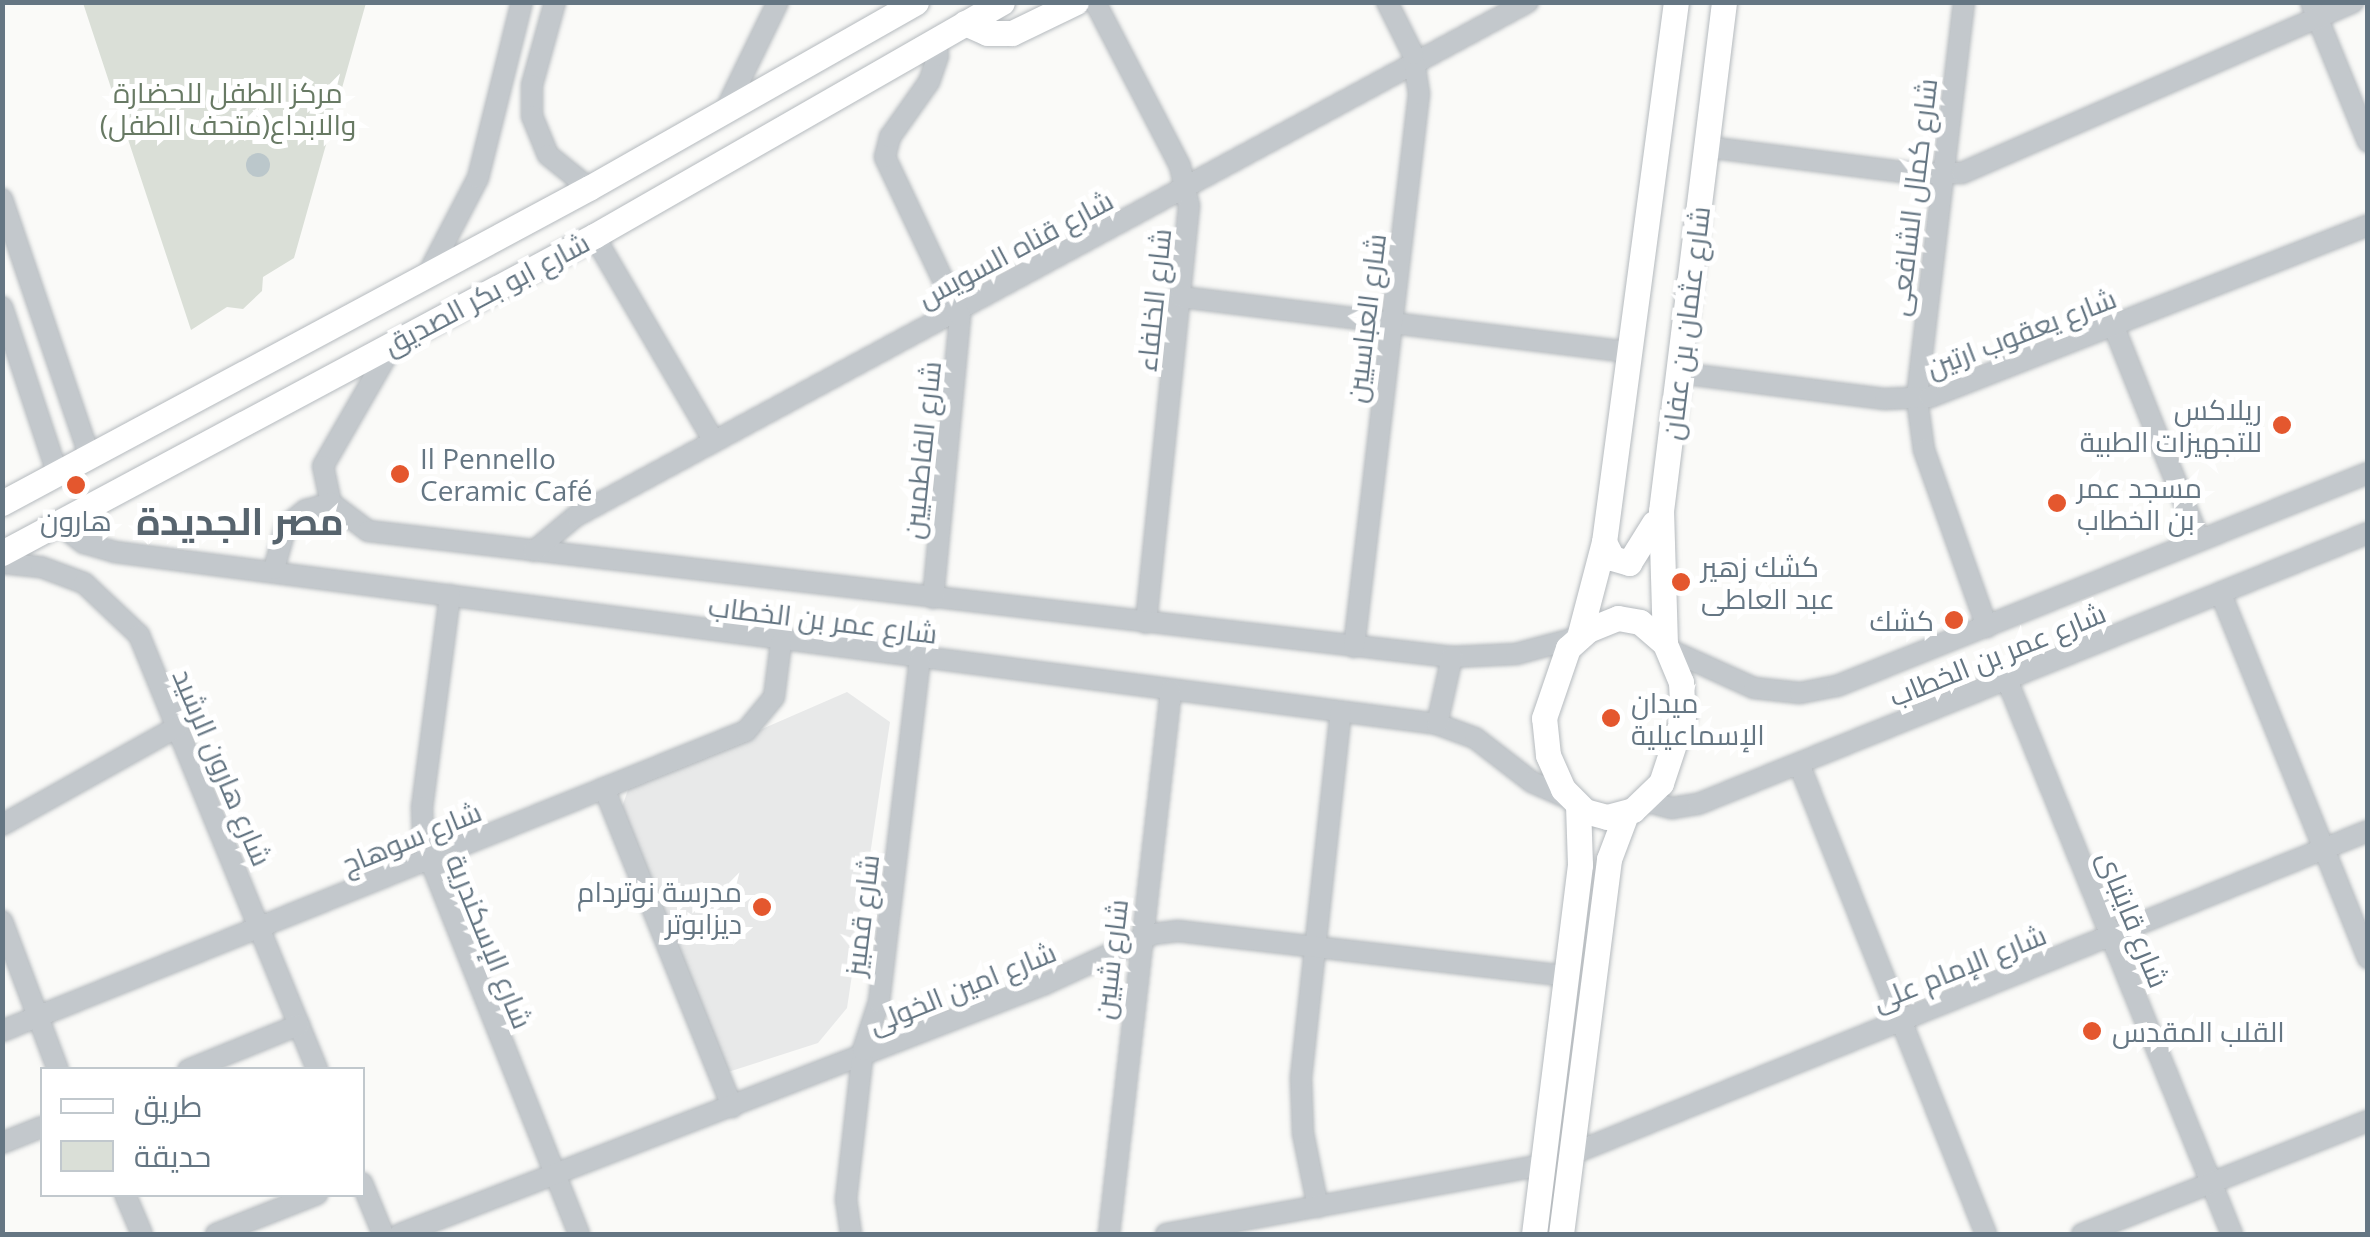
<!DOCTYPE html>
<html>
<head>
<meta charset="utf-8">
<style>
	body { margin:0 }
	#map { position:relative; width:2370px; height:1237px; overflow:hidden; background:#fafaf8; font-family:"Open Sans",Cairo,sans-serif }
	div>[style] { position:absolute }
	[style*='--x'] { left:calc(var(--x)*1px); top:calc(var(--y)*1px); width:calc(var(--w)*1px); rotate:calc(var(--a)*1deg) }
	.built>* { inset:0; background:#e8e9e9 }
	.green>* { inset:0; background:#dadfd7 }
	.water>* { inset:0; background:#bbc7cb }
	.round { border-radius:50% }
	.roads { filter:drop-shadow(0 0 2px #b5babe) drop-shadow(0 0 2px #b5babe) }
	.minor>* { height:20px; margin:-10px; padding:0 10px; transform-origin:10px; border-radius:10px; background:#c3c8cc }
	.major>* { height:25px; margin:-12.5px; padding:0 12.5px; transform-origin:12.5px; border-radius:12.5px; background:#fff }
	.dots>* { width:28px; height:28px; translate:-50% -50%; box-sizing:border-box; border:5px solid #fff; border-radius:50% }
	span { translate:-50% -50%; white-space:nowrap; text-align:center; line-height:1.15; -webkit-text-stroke:10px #fff; paint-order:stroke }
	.park-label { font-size:28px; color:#687a64 }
	.street-label { font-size:28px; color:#657683 }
	.poi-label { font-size:28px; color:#657683 }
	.right { translate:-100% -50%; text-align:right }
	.left { translate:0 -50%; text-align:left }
	.district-label { font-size:38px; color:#57646e; font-weight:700 }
	.frame { position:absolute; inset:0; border:5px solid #657683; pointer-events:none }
	.legend { position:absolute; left:40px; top:1067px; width:325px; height:130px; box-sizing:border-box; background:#fff; border:2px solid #c1c8cd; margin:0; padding:12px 18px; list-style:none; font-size:30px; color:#657683 }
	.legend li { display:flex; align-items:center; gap:20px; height:50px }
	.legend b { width:50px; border:2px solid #c1c8cd }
</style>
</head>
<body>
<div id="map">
	<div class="built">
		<div style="clip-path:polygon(847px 692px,890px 722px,847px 1008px,818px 1043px,725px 1073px,622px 807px,629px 787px)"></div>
	</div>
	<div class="green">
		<div style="clip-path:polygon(83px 3px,366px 3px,294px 258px,263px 277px,262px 291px,243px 309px,227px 307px,191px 330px)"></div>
	</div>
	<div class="water">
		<div class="round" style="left:246px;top:153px;width:24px;height:24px"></div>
	</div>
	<div class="roads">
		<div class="minor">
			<div style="--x:555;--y:2;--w:86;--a:105.5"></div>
			<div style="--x:532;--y:85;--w:31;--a:90"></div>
			<div style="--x:532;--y:116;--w:42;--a:67.7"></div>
			<div style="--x:548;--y:155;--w:53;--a:38.8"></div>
			<div style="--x:1095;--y:2;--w:185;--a:62.6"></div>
			<div style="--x:1180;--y:166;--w:41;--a:77.3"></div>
			<div style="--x:1189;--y:206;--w:419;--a:95.9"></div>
			<div style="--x:1964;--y:2;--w:400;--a:96.8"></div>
			<div style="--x:1917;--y:399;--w:51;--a:82.2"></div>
			<div style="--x:1924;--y:450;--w:188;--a:70.4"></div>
			<div style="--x:2311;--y:2;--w:151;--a:67.8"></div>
			<div style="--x:725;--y:111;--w:121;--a:-64.1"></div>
			<div style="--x:1707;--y:147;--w:204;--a:7.3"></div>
			<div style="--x:1909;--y:173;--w:53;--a:0"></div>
			<div style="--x:1962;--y:173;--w:427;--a:-23.6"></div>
			<div style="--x:2;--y:199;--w:269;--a:71.2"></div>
			<div style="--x:594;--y:236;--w:238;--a:59.7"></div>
			<div style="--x:429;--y:272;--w:106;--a:-62.5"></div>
			<div style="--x:478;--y:178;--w:181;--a:-76"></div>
			<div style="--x:1181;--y:297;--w:452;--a:7"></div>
			<div style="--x:2;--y:307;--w:174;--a:71.6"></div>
			<div style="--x:2114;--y:327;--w:229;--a:68.2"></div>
			<div style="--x:395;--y:341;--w:144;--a:119.9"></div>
			<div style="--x:323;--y:466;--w:38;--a:78"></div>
			<div style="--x:331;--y:503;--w:46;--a:37.1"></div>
			<div style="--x:368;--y:531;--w:1091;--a:6.63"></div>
			<div style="--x:1452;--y:657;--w:64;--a:-2.7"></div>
			<div style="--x:1516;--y:654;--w:65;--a:-15.1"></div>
			<div style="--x:1679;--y:373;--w:208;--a:7.2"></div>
			<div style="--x:1885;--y:399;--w:45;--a:-2.5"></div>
			<div style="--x:1930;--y:397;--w:471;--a:-21.4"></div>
			<div style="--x:58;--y:523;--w:33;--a:38"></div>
			<div style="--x:84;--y:543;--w:32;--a:16"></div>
			<div style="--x:115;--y:552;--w:1333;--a:7.41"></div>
			<div style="--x:1437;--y:724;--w:40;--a:20.2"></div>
			<div style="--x:1475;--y:738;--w:72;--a:37.7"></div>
			<div style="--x:1532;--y:782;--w:42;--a:24.1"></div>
			<div style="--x:534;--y:551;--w:55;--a:-39.8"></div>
			<div style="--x:576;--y:516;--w:1082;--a:-28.37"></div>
			<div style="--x:2;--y:563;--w:39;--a:6"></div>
			<div style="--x:41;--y:567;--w:46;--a:20.4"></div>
			<div style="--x:84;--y:583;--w:76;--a:43.4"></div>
			<div style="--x:139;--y:635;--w:470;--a:67.7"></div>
			<div style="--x:274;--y:569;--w:45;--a:-74.4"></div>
			<div style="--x:286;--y:526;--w:26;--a:-39"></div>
			<div style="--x:306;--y:510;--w:26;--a:-16"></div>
			<div style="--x:2221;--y:594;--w:393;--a:68"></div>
			<div style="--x:450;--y:595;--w:214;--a:97.5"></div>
			<div style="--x:422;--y:807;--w:35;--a:88"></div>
			<div style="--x:423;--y:842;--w:422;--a:68.3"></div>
			<div style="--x:933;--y:598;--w:283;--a:-84.5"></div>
			<div style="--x:960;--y:316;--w:176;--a:-115.3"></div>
			<div style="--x:885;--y:157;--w:21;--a:-76"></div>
			<div style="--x:890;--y:137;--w:67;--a:-54.7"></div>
			<div style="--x:929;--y:82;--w:28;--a:-71"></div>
			<div style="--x:938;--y:56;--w:15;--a:-101"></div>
			<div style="--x:1354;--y:647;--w:557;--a:-83.3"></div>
			<div style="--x:1419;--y:94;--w:40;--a:-98.5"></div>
			<div style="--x:1413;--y:54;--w:58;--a:-116.6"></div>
			<div style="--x:1668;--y:649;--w:94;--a:24.4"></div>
			<div style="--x:1754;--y:688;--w:46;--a:6.2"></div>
			<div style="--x:1800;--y:693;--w:38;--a:-11"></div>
			<div style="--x:1837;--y:686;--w:572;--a:-21.86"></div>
			<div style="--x:2007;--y:680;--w:598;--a:67.9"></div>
			<div style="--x:1437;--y:724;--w:69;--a:-77.4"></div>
			<div style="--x:1799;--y:764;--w:506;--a:68.3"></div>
			<div style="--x:604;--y:788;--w:344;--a:68.1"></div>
			<div style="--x:1645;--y:801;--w:28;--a:15"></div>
			<div style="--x:1672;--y:808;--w:26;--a:-9"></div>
			<div style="--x:1698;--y:804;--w:723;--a:-22.02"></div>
			<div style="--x:2;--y:825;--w:201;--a:-29.2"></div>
			<div style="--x:2;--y:921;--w:159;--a:69.4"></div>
			<div style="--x:2;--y:1031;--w:802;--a:-21.96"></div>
			<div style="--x:746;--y:731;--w:44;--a:-50.5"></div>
			<div style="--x:774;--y:697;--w:54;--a:-82.6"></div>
			<div style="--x:188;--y:1070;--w:120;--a:-22.1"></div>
			<div style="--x:2;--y:1143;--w:43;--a:-21.8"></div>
			<div style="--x:1572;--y:1154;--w:859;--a:-22.09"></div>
			<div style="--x:362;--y:1183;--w:55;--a:67.6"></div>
			<div style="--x:125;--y:1194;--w:43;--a:67"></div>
			<div style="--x:1318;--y:1207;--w:76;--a:-101.5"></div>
			<div style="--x:1303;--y:1133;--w:55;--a:-92.1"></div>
			<div style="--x:1301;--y:1078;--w:368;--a:-83.8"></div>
			<div style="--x:216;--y:1234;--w:109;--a:-21.6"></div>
			<div style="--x:400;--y:1234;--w:692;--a:-21.19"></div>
			<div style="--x:1045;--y:984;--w:119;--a:-24.8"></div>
			<div style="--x:1153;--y:934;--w:25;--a:-7"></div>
			<div style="--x:1178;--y:931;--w:391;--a:6.6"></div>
			<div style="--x:851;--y:1234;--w:34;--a:-98"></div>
			<div style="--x:846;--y:1200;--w:151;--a:-83.5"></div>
			<div style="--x:863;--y:1050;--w:51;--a:-71.6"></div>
			<div style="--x:879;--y:1002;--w:344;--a:-83.2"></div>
			<div style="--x:1109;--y:1234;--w:547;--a:-83.49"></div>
			<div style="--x:1166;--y:1234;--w:383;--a:-10.4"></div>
			<div style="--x:2082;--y:1234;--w:308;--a:-21.6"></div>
		</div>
		<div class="major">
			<div style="--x:965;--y:23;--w:24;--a:24"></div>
			<div style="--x:987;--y:33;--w:25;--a:0"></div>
			<div style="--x:1012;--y:33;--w:71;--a:-25.8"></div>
			<div style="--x:2;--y:503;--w:666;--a:-28.22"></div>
			<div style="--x:589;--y:188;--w:376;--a:-29.6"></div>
			<div style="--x:1604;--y:542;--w:18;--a:63"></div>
			<div style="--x:1612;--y:558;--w:18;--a:16"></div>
			<div style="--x:1629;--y:563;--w:47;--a:-58"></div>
			<div style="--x:2;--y:553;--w:672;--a:-28.17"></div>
			<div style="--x:594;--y:236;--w:470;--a:-29.8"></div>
			<div style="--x:1618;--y:618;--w:22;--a:10"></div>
			<div style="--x:1640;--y:622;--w:33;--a:41"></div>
			<div style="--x:1665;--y:644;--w:41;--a:67.2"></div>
			<div style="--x:1681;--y:682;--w:35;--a:87"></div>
			<div style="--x:1683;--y:717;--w:70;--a:108.4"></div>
			<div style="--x:1661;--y:783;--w:39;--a:136"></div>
			<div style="--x:1633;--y:810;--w:27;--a:165"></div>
			<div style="--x:1607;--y:817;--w:23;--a:-165"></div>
			<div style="--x:1585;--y:811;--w:31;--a:-135"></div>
			<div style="--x:1563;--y:789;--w:37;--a:-114"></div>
			<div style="--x:1548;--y:755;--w:37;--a:-96"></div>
			<div style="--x:1544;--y:718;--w:74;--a:-71.1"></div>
			<div style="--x:1568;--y:648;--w:27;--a:-42"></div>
			<div style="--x:1588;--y:630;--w:32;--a:-22"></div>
			<div style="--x:1579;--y:637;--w:98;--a:-75.3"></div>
			<div style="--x:1604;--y:542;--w:545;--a:-82.41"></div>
			<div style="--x:1665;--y:644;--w:133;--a:-91.7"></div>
			<div style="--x:1661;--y:511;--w:513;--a:-82.94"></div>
			<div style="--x:1534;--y:1234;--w:372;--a:-82.9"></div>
			<div style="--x:1580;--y:865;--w:59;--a:-91.9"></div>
			<div style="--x:1561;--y:1234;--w:378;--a:-82.7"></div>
			<div style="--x:1609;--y:859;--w:48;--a:-69.3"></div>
		</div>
	</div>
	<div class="dots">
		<div style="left:2282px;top:425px;background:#e4572e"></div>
		<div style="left:400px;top:474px;background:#e4572e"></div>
		<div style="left:76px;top:485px;background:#e4572e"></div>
		<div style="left:2057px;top:503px;background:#e4572e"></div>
		<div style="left:1681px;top:582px;background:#e4572e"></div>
		<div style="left:1954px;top:620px;background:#e4572e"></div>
		<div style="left:1611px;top:718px;background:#e4572e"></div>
		<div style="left:762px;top:907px;background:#e4572e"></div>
		<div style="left:2092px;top:1031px;background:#e4572e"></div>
	</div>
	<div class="park-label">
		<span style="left:228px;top:108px">مركز الطفل للحضارة<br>والابداع(متحف الطفل)</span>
	</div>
	<div class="street-label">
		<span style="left:1912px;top:197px;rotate:-83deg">شارع كمال الشافعى</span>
		<span style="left:1015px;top:248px;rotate:-28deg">شارع قناه السويس</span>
		<span style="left:486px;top:293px;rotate:-28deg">شارع ابو بكر الصديق</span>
		<span style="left:1153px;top:300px;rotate:-84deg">شارع الخلفاء</span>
		<span style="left:1365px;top:318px;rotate:-83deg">شارع العباسيين</span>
		<span style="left:1685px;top:323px;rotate:-83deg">شارع عثمان بن عفان</span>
		<span style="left:2021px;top:332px;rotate:-21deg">شارع يعقوب ارتين</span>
		<span style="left:921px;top:450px;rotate:-84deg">شارع الفاطميين</span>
		<span style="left:823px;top:619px;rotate:7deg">شارع عمر بن الخطاب</span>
		<span style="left:1997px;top:654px;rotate:-22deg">شارع عمر بن الخطاب</span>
		<span style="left:223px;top:767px;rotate:67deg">شارع هارون الرشيد</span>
		<span style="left:411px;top:837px;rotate:-22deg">شارع سوهاج</span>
		<span style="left:861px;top:915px;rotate:-83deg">شارع قمبيز</span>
		<span style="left:2134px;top:919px;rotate:68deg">شارع قايتباى</span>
		<span style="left:490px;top:941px;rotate:68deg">شارع الإسكندرية</span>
		<span style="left:1110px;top:959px;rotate:-83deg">شارع شبين</span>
		<span style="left:1959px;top:967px;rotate:-22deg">شارع الإمام على</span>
		<span style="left:962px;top:987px;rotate:-22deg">شارع امين الخولى</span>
	</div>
	<div class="poi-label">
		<span class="right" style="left:2262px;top:425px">ريلاكس<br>للتجهيزات الطبية</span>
		<span class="left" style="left:420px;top:474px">Il Pennello<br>Ceramic Café</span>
		<span class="left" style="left:2077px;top:503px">مسجد عمر<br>بن الخطاب</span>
		<span style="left:76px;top:520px">هارون</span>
		<span class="left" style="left:1701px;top:582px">كشك زهير<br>عبد العاطى</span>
		<span class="right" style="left:1934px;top:620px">كشك</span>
		<span class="left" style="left:1631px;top:718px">ميدان<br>الإسماعيلية</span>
		<span class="right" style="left:742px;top:907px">مدرسة نوتردام<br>ديزابوتر</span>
		<span class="left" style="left:2112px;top:1031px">القلب المقدس</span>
	</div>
	<div class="district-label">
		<span style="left:240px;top:521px">مصر الجديدة</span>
	</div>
	<div class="frame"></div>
	<ul class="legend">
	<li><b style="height:12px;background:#fff"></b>طريق</li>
	<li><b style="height:28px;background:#dadfd7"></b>حديقة</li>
	</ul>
</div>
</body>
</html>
